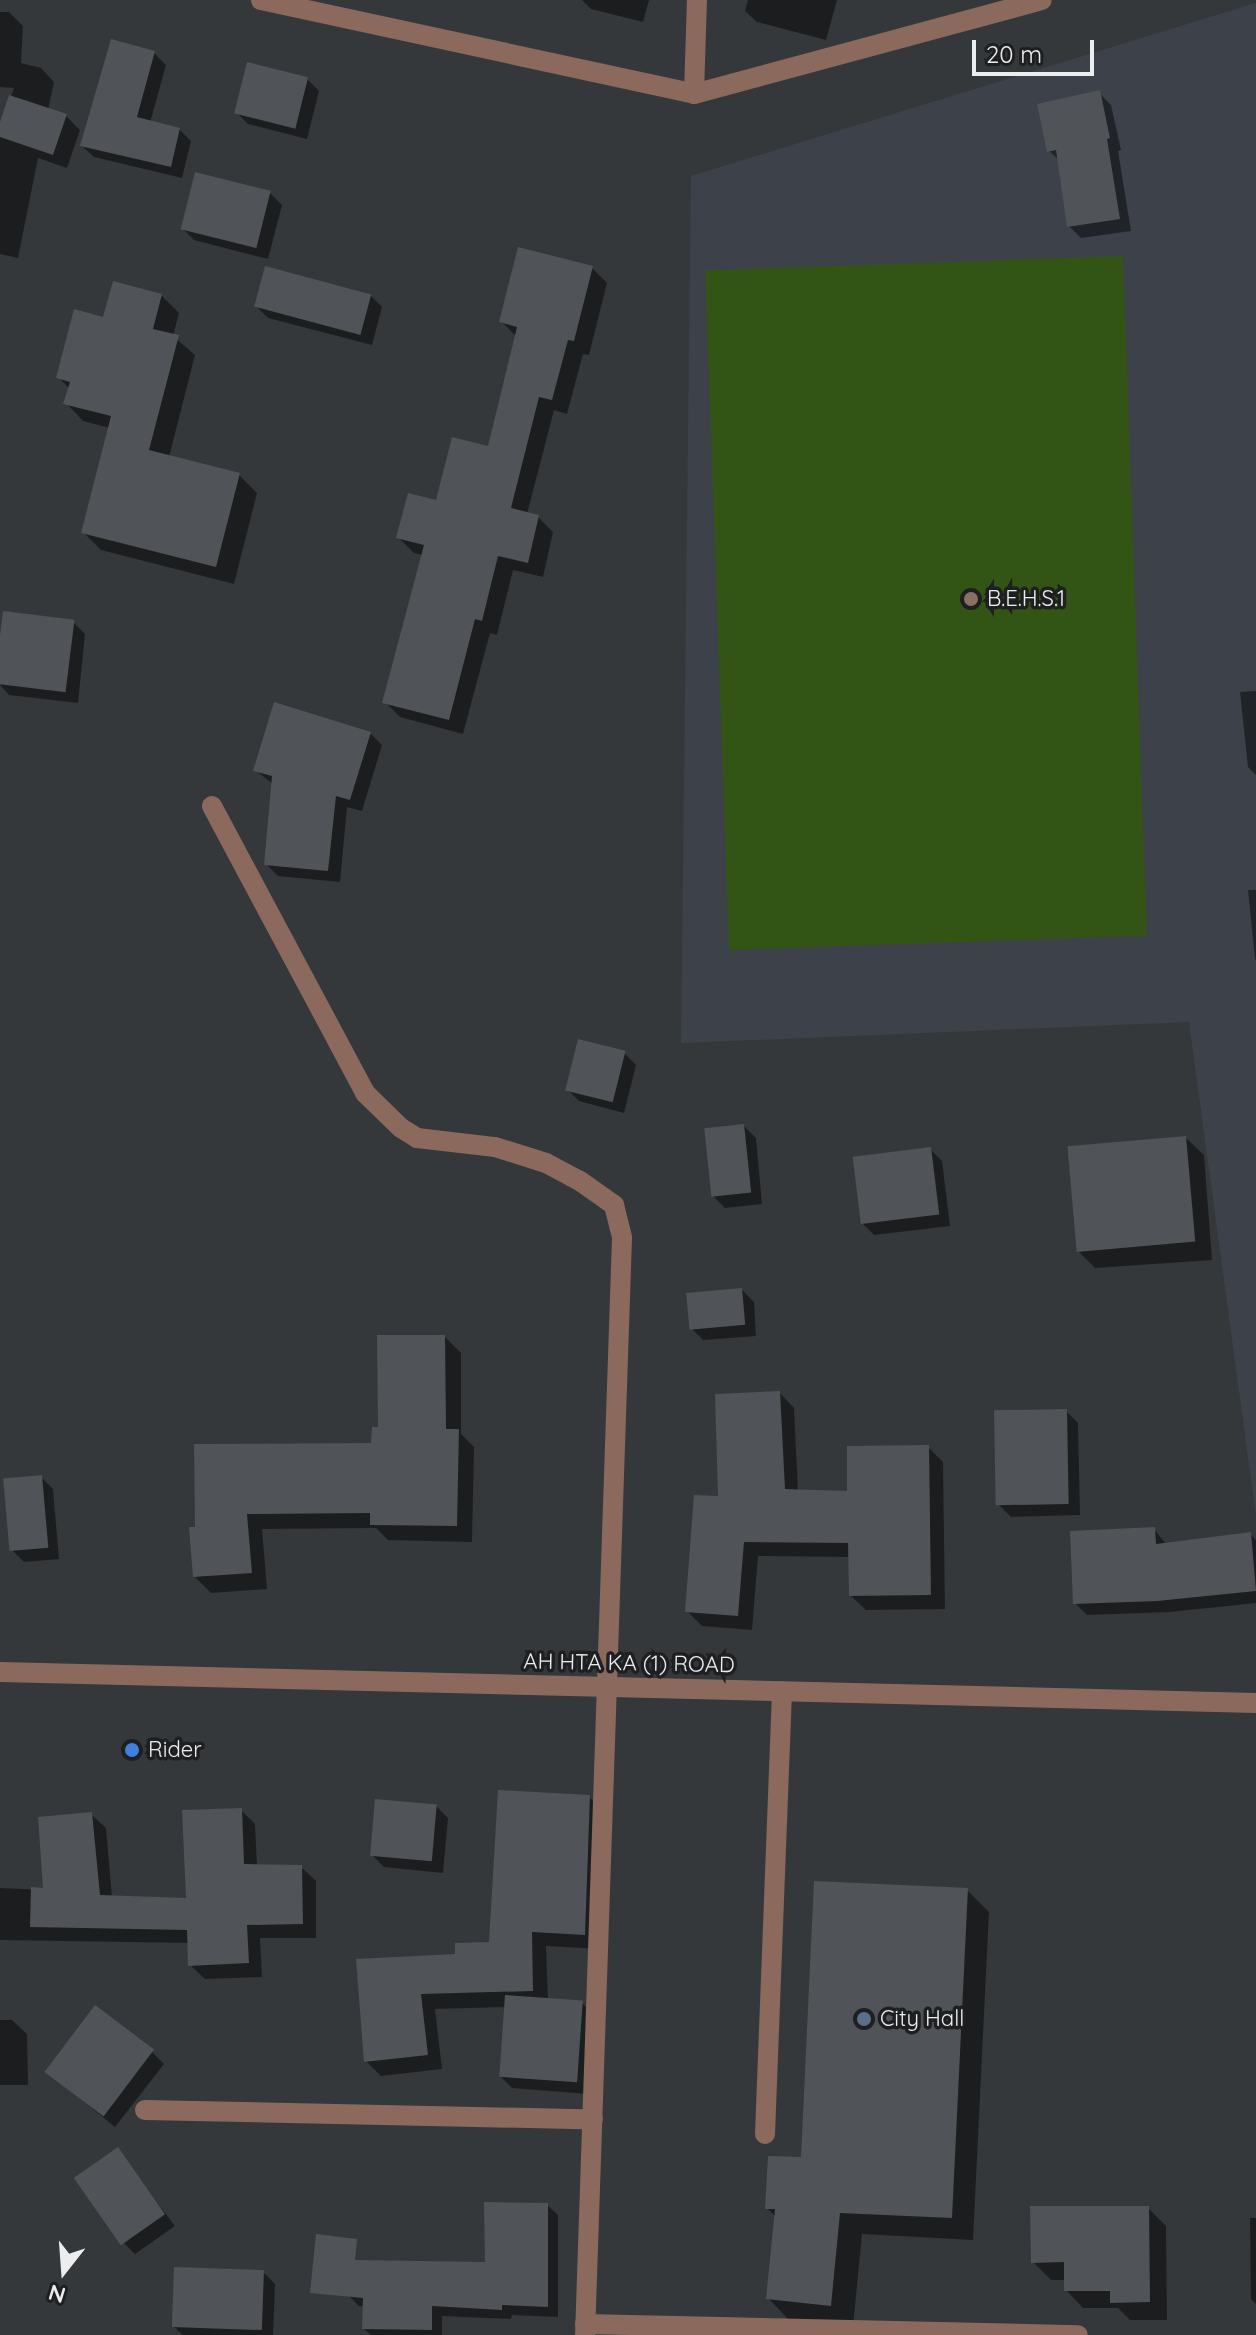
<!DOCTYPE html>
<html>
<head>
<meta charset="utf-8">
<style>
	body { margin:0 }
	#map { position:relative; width:1256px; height:2335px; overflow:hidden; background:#35383b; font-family:Quicksand,sans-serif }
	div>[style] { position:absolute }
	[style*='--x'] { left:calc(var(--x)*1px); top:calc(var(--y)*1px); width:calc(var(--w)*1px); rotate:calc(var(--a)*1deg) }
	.built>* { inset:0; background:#3d424a }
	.green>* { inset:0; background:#325516; transform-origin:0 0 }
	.shadow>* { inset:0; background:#0007 }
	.building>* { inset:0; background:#505357; transform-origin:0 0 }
	.minor>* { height:20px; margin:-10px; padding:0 10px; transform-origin:10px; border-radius:10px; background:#8b695d }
	.dots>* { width:22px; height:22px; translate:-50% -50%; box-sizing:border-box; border:4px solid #1e1f20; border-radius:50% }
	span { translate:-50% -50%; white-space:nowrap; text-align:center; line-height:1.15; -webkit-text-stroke:7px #1e1f20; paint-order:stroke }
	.poi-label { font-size:22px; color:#ebedef }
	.left { translate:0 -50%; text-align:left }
	.street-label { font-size:22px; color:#ebedef }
	.north { position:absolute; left:24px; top:2231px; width:80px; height:80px; -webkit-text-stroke:6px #1e1f20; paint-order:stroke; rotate:197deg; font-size:22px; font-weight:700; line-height:32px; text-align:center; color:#ebedef }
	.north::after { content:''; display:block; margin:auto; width:28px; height:36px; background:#ebedef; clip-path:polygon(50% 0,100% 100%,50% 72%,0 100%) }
	.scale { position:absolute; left:972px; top:40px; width:122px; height:36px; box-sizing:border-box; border:4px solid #ebedef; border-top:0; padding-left:10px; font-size:24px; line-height:28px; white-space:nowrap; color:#ebedef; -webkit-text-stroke:6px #1e1f20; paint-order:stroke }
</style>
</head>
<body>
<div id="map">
	<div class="built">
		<div style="clip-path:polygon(1256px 3px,1256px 1516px,1189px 1022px,681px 1043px,691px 176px)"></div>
	</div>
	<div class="green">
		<div style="left:1123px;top:256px;width:680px;height:418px;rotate:88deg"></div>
	</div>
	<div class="shadow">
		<div style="clip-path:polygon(582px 0,649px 0,643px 22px,591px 9px)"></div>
		<div style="clip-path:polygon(748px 0,837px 0,826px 40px,757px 22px,745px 11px)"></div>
		<div style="clip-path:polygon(0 12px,9px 12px,23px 26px,21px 63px,41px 68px,54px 82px,48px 110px,66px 116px,80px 130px,67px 168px,38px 158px,18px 258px,0 254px,0 128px,14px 88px,0 87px)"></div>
		<div style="clip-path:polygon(154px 53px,166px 65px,150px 123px,179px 129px,191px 141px,182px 178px,94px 157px,82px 146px)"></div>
		<div style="clip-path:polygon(307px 79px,319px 91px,307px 139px,248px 124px,236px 112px)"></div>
		<div style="clip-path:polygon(1099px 93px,1111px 105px,1121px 150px,1118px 151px,1131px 231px,1081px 238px,1069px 226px,1060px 161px,1049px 151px)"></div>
		<div style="clip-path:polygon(270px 193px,282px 205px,268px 259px,194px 240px,182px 228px)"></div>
		<div style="clip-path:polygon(592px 268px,607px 283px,589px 355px,583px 354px,567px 414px,554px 410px,527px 514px,538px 517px,553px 532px,543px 577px,513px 570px,497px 635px,490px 633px,463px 734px,400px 717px,385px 702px,423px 555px,414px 553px,399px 538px,489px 448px,517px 337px,501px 321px)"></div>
		<div style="clip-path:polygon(161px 295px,179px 313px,173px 336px,195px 355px,169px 457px,239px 475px,257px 493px,234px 584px,101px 550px,83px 532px,110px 428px,83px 421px,66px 403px,70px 389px,59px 378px,105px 319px)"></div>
		<div style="clip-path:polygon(370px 295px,382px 307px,372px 345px,268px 318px,256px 306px)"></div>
		<div style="clip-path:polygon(5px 614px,73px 622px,85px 634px,78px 703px,9px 695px,0 685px)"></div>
		<div style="clip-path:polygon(1256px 691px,1256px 775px,1248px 767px,1240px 692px)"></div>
		<div style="clip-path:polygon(370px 733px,382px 745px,362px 811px,347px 807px,340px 882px,278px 876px,266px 864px,273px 784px,255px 770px)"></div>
		<div style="clip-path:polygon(1248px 890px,1256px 890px,1256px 960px,1255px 959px)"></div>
		<div style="clip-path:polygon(624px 1053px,636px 1065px,624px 1113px,579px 1101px,567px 1089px)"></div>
		<div style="clip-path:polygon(744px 1126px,756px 1138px,762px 1204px,725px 1208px,713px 1196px)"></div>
		<div style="clip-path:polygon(1186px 1138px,1204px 1155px,1212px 1260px,1095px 1268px,1077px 1250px)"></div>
		<div style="clip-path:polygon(930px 1149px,942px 1161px,950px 1226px,874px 1235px,862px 1223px)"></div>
		<div style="clip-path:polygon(742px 1290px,754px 1302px,756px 1336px,703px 1340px,691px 1328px)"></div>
		<div style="clip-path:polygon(445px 1337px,461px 1353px,461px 1434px,474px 1447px,472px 1542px,388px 1540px,376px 1528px,262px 1529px,267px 1589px,211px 1593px,195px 1577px,191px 1529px,373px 1445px,380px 1429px)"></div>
		<div style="clip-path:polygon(780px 1393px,794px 1408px,798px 1491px,849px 1493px,928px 1447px,943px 1462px,945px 1609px,866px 1610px,851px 1596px,850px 1557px,758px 1556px,752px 1630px,702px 1626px,687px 1611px,720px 1499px)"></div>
		<div style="clip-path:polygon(1066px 1411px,1078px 1423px,1080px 1515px,1011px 1517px,999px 1505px)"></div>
		<div style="clip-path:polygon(41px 1477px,53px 1489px,59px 1559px,24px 1562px,12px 1550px)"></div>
		<div style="clip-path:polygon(1154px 1529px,1166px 1544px,1250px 1534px,1256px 1540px,1256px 1603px,1170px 1612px,1087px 1615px,1075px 1603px)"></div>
		<div style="clip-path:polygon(589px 1797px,605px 1813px,600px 1949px,546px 1946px,548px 2000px,582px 2003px,594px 2015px,588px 2094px,512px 2088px,500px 2076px,506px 2007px,435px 2009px,442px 2069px,381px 2076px,366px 2061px,358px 1961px,457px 1956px,490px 1944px)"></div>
		<div style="clip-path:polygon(436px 1806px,448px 1818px,443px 1873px,384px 1867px,372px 1855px)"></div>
		<div style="clip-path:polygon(241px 1810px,255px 1824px,257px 1866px,301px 1867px,316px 1881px,316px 1938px,260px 1938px,262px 1977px,205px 1979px,190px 1965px,189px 1943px,0 1940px,0 1888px,46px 1890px,91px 1814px,106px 1828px,112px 1897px,188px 1900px)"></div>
		<div style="clip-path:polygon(967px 1890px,989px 1912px,973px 2240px,862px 2234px,853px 2327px,790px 2321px,768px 2298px,776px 2217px,767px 2208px,803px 2160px)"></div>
		<div style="clip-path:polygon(0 2020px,12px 2020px,27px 2034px,28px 2085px,0 2085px)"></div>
		<div style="clip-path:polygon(152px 2052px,164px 2064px,115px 2127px,46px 2071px)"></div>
		<div style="clip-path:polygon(117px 2150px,175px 2226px,135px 2254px,123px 2242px)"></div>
		<div style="clip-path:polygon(547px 2205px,558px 2215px,558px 2317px,512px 2315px,511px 2319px,442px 2316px,442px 2335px,371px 2335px,364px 2329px,365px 2306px,359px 2306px,348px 2295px,487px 2264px)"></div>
		<div style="clip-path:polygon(1148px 2208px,1166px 2226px,1167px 2320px,1130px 2320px,1118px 2308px,1083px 2308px,1066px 2290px,1066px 2280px,1051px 2280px,1033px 2262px)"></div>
		<div style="clip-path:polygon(1250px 2218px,1256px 2218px,1256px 2304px,1251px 2299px)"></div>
		<div style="clip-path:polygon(263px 2272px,275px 2284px,273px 2335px,183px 2335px,174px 2327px)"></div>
	</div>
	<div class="building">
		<div style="clip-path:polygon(111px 39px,155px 51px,137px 117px,180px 128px,171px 167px,80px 146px)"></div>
		<div style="left:247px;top:62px;width:63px;height:53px;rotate:14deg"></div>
		<div style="clip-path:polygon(1100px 90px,1110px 138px,1107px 139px,1120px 219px,1067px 227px,1056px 150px,1047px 152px,1037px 104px)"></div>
		<div style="clip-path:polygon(9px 95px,67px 114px,53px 155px,0 137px,0 122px)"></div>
		<div style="left:195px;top:172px;width:78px;height:59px;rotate:14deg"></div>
		<div style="clip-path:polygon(518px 247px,593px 266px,574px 341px,568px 340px,552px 400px,539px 397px,511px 508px,539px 515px,528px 563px,498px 556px,482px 621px,475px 619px,449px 720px,382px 703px,424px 545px,396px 538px,408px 493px,436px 500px,452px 437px,488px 446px,517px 327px,499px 322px)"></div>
		<div style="left:265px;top:266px;width:110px;height:42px;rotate:15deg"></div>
		<div style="clip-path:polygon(113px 281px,162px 294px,153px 329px,179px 335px,149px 450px,240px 473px,216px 567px,81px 533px,111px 416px,63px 404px,70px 382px,56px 378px,74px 309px,103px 317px)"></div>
		<div style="left:3px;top:611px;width:72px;height:73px;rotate:7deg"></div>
		<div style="clip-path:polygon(274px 702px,371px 732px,350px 800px,336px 796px,328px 871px,264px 865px,272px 776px,253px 771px)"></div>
		<div style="left:578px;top:1039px;width:49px;height:53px;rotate:14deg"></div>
		<div style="left:744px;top:1124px;width:69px;height:40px;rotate:84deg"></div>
		<div style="left:1186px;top:1136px;width:106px;height:119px;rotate:85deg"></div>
		<div style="left:931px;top:1147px;width:68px;height:79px;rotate:83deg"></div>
		<div style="left:742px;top:1288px;width:37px;height:56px;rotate:85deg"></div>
		<div style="clip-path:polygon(377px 1335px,445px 1335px,446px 1429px,459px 1429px,457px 1526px,370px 1525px,370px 1513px,247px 1514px,252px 1573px,193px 1577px,189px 1527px,195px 1527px,194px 1444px,371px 1443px,372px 1427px,378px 1427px)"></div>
		<div style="clip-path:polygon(780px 1391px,785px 1489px,847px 1491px,847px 1446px,929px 1445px,931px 1595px,849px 1596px,848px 1543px,744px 1542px,738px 1616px,685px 1612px,694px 1495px,718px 1496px,715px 1394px)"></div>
		<div style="left:1067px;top:1409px;width:95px;height:73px;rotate:89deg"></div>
		<div style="left:42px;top:1475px;width:73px;height:39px;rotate:85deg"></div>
		<div style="clip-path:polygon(1155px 1527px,1156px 1544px,1251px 1532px,1256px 1591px,1157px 1601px,1073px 1604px,1070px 1531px)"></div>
		<div style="clip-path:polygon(498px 1790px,590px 1795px,585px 1935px,532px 1932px,533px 1991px,421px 1994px,428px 2055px,364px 2062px,356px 1959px,455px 1954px,455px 1943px,489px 1942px)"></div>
		<div style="left:375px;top:1799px;width:62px;height:57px;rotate:5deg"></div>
		<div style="clip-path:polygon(242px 1808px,244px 1864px,302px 1865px,303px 1924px,247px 1925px,249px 1963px,188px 1966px,187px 1930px,30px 1927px,31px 1887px,43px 1888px,38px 1817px,92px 1812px,100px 1895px,186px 1898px,182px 1810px)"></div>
		<div style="clip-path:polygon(814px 1881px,968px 1888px,952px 2218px,840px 2213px,831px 2306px,766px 2299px,775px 2209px,765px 2209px,768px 2156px,801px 2157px)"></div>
		<div style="left:505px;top:1995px;width:78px;height:82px;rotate:4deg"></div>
		<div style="left:95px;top:2005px;width:74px;height:84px;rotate:37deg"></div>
		<div style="left:118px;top:2147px;width:82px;height:54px;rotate:55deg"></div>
		<div style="clip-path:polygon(484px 2202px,548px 2203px,548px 2307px,502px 2305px,502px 2310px,432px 2306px,432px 2330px,362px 2329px,363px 2298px,310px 2293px,316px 2234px,357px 2239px,355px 2260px,485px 2262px)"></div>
		<div style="clip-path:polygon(1030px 2206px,1149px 2206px,1150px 2302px,1110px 2303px,1110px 2291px,1064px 2291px,1064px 2262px,1031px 2263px)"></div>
		<div style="left:174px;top:2267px;width:90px;height:60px;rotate:2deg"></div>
	</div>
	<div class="minor">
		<div style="--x:261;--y:0;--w:443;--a:12.2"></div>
		<div style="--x:694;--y:94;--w:360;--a:-15.1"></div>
		<div style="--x:694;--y:94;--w:94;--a:-88.2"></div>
		<div style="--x:212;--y:806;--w:325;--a:61.9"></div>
		<div style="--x:365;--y:1093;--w:50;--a:44.2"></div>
		<div style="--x:401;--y:1128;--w:19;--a:32"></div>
		<div style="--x:417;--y:1138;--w:79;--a:6.6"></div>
		<div style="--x:495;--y:1147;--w:53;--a:17.4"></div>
		<div style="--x:546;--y:1163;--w:38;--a:28"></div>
		<div style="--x:580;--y:1181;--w:42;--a:35.2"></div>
		<div style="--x:614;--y:1205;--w:34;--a:76"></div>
		<div style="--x:622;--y:1238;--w:1098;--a:91.93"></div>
		<div style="--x:0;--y:1672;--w:1256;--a:1.41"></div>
		<div style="--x:145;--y:2110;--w:448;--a:1.2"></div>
		<div style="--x:765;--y:2134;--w:443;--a:-87.8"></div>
		<div style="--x:585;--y:2324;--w:493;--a:1.3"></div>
	</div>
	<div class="dots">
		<div style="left:971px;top:599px;background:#8d6e63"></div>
		<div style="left:132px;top:1750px;background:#3f7fe0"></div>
		<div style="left:864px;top:2019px;background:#5c6f8a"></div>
	</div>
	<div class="poi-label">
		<span class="left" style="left:987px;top:599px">B.E.H.S.1</span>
		<span class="left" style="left:148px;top:1750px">Rider</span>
		<span class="left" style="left:880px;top:2019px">City Hall</span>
	</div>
	<div class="street-label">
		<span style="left:629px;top:1663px;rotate:1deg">AH HTA KA (1) ROAD</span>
	</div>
	<div class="north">N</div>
	<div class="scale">20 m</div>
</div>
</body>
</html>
